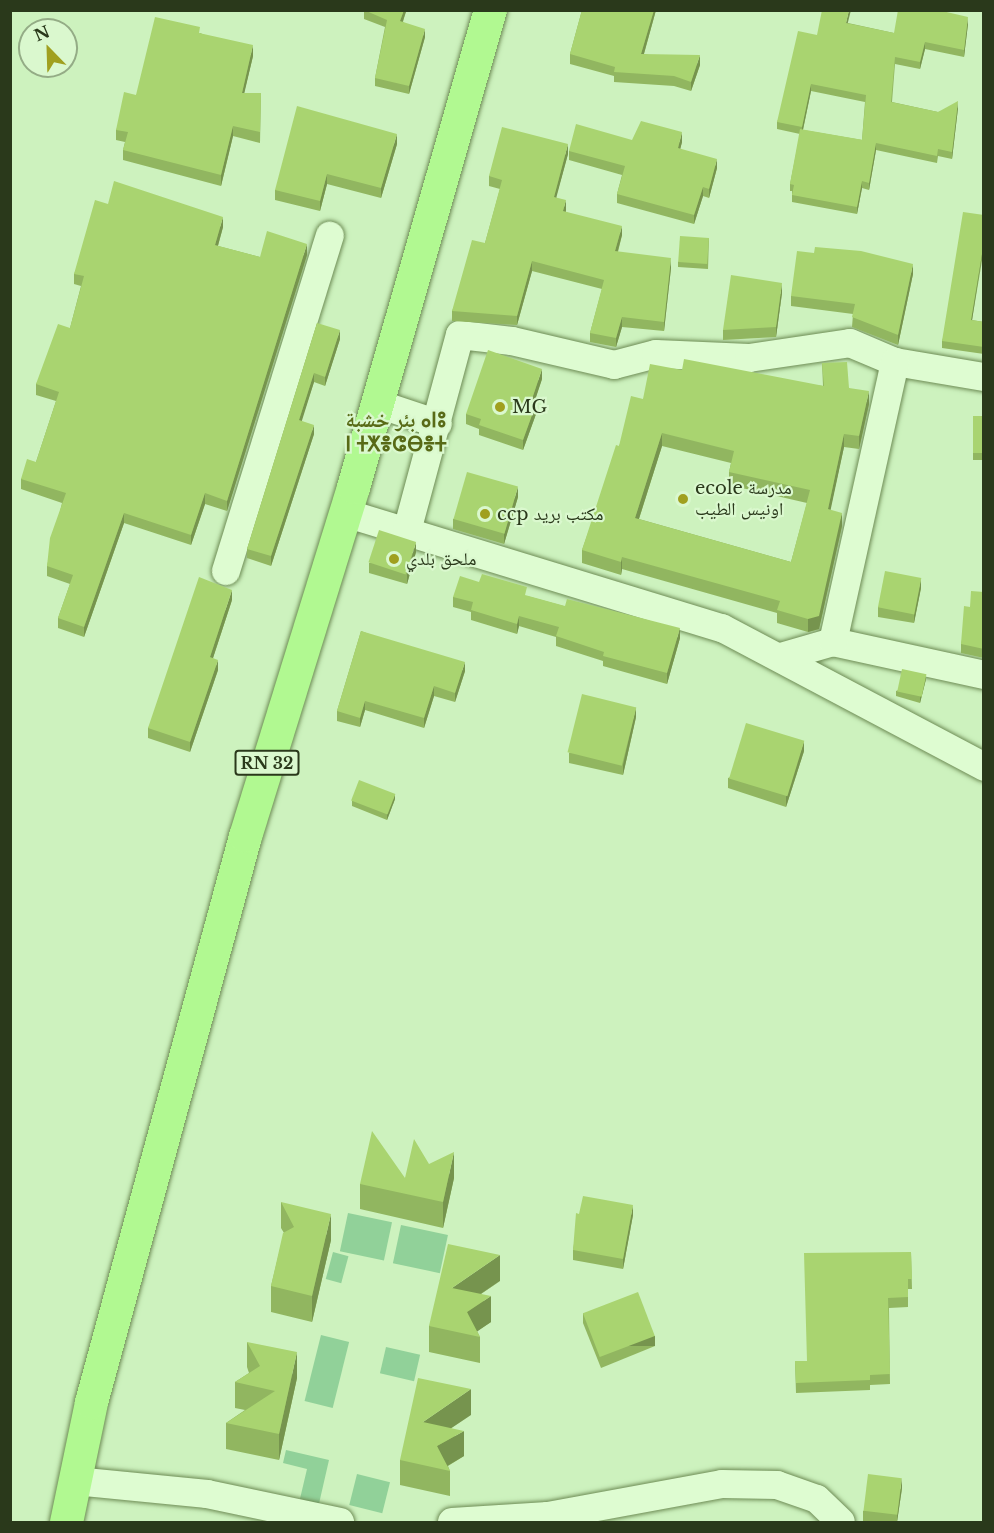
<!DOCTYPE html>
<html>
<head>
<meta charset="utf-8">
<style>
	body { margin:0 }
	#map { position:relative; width:994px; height:1533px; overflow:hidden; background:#cdf2be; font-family:"Libre Baskerville","Noto Naskh Arabic","Noto Sans Tifinagh",serif }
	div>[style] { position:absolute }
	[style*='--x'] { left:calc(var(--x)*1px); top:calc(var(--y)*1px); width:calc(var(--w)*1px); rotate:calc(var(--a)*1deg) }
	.green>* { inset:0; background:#91d199; transform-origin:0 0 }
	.roads { filter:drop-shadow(0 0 2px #6e8c55) drop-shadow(0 0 2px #6e8c55) }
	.minor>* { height:28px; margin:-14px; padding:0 14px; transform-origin:14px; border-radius:14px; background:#defcd1 }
	.primary>* { height:33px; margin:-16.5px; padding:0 16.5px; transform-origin:16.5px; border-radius:16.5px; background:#b1f991 }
	.wall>* { inset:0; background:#91b660; transform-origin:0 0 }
	.shaded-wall>* { inset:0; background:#76944e; transform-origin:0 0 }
	.building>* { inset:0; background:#a9d470; transform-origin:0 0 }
	.dots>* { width:16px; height:16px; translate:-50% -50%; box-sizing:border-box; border:3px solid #daf8ce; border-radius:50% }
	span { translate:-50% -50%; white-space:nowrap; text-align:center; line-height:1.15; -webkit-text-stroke:4.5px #daf8ce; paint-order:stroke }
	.shield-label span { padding:2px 4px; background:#daf8ce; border:2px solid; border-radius:4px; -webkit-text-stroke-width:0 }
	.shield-label { font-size:16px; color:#2a391b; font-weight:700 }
	.poi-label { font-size:18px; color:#2a391b }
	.left { translate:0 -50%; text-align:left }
	.quarter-label { font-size:21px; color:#586a16; font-weight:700 }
	.frame { position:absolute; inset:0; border:12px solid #2a391b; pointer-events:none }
	.north { position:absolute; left:18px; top:18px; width:60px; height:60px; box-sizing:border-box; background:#daf8ce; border:2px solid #94ac86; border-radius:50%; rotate:337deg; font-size:16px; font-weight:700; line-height:24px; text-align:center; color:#2a391b }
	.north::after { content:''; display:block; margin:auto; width:21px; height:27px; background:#a0a01f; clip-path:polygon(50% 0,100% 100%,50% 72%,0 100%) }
</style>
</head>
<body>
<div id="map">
	<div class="green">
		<div style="left:348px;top:1213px;width:45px;height:39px;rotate:12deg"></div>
		<div style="left:401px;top:1225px;width:48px;height:39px;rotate:12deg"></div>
		<div style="left:333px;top:1252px;width:16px;height:28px;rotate:15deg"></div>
		<div style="left:321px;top:1335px;width:29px;height:68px;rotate:14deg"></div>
		<div style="left:386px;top:1347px;width:35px;height:27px;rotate:13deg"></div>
		<div style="clip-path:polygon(286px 1450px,329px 1460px,318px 1508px,299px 1503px,307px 1469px,283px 1463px)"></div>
		<div style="left:357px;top:1474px;width:34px;height:32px;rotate:14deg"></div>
	</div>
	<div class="roads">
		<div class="minor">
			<div style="--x:378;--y:404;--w:63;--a:18.4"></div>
			<div style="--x:345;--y:513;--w:394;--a:17"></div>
			<div style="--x:722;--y:628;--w:297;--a:27.9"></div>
			<div style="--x:407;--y:531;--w:203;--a:-74.9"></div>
			<div style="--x:460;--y:335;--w:52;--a:6.6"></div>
			<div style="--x:512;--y:341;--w:105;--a:13.2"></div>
			<div style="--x:614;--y:365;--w:43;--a:-14.7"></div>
			<div style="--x:656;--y:354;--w:93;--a:2.5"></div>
			<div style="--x:749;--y:358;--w:102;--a:-8.4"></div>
			<div style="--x:850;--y:343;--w:49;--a:22.9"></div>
			<div style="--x:895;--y:362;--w:90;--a:9.6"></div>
			<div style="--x:226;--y:571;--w:351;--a:-72.8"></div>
			<div style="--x:833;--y:642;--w:155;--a:12.3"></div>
			<div style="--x:781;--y:657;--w:54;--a:-16.1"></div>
			<div style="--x:833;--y:642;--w:287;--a:-77.5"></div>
			<div style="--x:75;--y:1481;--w:133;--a:5.6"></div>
			<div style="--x:207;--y:1494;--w:136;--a:11.9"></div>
			<div style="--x:548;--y:1516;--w:177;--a:-10.4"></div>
			<div style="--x:722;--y:1484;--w:55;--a:1"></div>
			<div style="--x:777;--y:1485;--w:42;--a:19.3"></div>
			<div style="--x:817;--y:1499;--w:33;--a:44"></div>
			<div style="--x:452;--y:1522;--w:96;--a:-3.6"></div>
			<div style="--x:548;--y:1516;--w:8;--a:50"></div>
		</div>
		<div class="primary">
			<div style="--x:66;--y:1522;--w:123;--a:-78.2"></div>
			<div style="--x:91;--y:1402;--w:587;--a:-74.78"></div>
			<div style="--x:245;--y:836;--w:365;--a:-72.8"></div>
			<div style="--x:353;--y:487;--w:496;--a:-74"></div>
		</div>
	</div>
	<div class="wall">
		<div style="clip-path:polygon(364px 10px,406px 10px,403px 22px,425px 37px,409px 94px,375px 86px,375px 78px,385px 27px,364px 19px)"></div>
		<div style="clip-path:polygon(582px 10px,656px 10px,644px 54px,700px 65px,691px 91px,674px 86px,614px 82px,614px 76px,570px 64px,570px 54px)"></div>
		<div style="clip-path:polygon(evenodd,939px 11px,968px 24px,964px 57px,925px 49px,920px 69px,895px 64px,892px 102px,938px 112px,958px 108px,952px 159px,938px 156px,937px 163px,876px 150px,869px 190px,862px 188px,857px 214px,792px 202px,792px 191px,790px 191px,790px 184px,800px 134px,777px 129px,777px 122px,817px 35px,848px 23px,894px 33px,939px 11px,811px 91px,865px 102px,862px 140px,803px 130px,811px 91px)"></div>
		<div style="clip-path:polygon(200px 33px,253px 56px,244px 93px,261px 93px,260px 143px,233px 136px,221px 186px,123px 160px,123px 150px,125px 142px,116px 140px,116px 130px,136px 95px)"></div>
		<div style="clip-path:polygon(632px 140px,682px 142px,680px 149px,717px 168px,709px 198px,703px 196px,694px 224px,617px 203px,617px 194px,622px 175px,569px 160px,569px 151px)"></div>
		<div style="clip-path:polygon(397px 144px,381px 198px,327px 184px,320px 211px,275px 200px,275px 190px)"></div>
		<div style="clip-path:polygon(568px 154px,556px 197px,566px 210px,566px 212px,622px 235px,618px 252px,671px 268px,664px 331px,622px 327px,616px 347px,590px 342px,590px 333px,602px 289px,532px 271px,517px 325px,452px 321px,452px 311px,485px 243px,500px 189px,489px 186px,489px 176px)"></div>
		<div style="clip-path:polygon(108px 204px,223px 227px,218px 246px,260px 257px,307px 255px,227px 511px,205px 504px,191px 545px,124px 523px,84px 637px,58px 628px,58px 618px,70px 584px,47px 576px,47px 566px,62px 503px,21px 489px,21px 479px,36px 462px,56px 401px,36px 395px,36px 384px,70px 328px,81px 286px,74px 284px,74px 274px)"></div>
		<div style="clip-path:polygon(984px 215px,984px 249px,972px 320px,984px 322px,984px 354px,942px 348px,942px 341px)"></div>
		<div style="clip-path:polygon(709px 238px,708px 269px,678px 267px,678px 262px)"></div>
		<div style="clip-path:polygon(913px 274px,898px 345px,852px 327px,853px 314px,791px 306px,791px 296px)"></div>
		<div style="clip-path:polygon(782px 293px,776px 337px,723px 340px,723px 330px)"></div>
		<div style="clip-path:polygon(317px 323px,340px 339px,325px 386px,314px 382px,301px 421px,314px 434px,271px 566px,247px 558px,247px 549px)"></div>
		<div style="clip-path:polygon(evenodd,822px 363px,849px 388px,869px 404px,859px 449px,844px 447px,830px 510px,842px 526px,819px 629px,808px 632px,777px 623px,777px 613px,622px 569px,621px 575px,582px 563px,582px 550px,619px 446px,643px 399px,682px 370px,823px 386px,822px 363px,662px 446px,731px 463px,729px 472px,729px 485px,807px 503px,791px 562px,639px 519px,662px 446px)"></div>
		<div style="clip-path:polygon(542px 379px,534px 403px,536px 414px,523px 450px,479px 435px,479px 429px,466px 424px,466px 414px)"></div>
		<div style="left:973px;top:416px;width:11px;height:44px"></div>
		<div style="clip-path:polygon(518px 497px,504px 544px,453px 529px,453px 519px)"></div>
		<div style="clip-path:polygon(416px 552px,407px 584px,369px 573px,369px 563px)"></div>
		<div style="clip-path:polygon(921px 588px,914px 623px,878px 617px,878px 607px)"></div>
		<div style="clip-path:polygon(984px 592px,984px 658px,961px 653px,961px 644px,970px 607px)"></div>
		<div style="clip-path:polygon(527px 596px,680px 638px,667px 684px,603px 666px,603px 661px,556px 646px,556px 637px,519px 626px,517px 634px,471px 620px,471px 612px,453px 607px,453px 597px)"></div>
		<div style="clip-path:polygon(232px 600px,213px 658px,218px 670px,190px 752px,148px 738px,148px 728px)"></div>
		<div style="clip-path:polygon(361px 631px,465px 671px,455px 702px,434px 696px,424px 728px,365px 710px,360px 727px,337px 721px,337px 711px)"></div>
		<div style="clip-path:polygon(926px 679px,920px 703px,896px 696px,896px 691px)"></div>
		<div style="clip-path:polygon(636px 717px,623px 775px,569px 763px,569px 753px)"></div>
		<div style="clip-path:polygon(804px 751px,786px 807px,728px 788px,728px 778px)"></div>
		<div style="clip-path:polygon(395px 799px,387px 820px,352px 806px,352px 801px)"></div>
		<div style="clip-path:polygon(429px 1164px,454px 1178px,443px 1228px,360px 1209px,360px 1184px,405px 1178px)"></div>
		<div style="clip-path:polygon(281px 1202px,331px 1240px,312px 1322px,271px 1312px,271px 1286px,284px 1233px,281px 1228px)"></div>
		<div style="clip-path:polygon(579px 1214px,633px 1215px,623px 1269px,573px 1260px,573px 1250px)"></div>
		<div style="clip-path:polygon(911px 1252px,912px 1289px,908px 1289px,908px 1307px,889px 1308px,890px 1384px,870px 1385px,870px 1390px,796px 1393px,795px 1361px,807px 1361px)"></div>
		<div style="clip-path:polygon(500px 1281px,481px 1294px,491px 1322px,477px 1331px,480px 1337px,480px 1363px,429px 1352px,429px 1326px)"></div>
		<div style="clip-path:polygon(583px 1313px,655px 1346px,601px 1368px,583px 1323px)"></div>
		<div style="clip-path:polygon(247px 1342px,297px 1378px,279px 1460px,226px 1449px,226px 1423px,245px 1410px,235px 1408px,235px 1382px,249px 1373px,247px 1367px)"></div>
		<div style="clip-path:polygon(471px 1415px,451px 1428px,464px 1456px,448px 1466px,450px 1471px,450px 1496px,400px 1485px,400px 1460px)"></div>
		<div style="clip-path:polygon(902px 1488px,897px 1522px,875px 1522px,863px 1521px,863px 1511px)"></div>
	</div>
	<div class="shaded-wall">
		<div style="clip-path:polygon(404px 10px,406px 10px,406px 12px,400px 29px,400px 21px)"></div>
		<div style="clip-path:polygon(654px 10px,656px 10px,641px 64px,641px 54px)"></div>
		<div style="clip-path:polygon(849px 10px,851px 10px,846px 30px,846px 23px)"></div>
		<div style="clip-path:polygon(968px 17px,968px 24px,964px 57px,964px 50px)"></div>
		<div style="clip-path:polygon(425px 29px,425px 37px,409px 94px,409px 86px)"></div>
		<div style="clip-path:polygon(925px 42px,925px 49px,920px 69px,920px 62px)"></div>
		<div style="clip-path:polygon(253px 45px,253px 56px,242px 103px,242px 93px)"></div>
		<div style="clip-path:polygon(700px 55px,700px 65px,691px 91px,691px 82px)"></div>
		<div style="clip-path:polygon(811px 84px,811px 91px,802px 134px,802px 127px)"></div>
		<div style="clip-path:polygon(958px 101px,958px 108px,952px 159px,952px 152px)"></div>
		<div style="clip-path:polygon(233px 126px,233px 136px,221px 186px,221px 175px)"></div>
		<div style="clip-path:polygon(682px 132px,682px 142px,678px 158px,678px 148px)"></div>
		<div style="clip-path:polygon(397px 134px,397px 144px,381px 198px,381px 188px)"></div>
		<div style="clip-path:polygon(876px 143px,876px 150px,869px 190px,869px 183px)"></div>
		<div style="clip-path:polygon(568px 144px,568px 154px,554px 206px,554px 197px)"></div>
		<div style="clip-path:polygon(717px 159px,717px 168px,709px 198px,709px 189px)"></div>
		<div style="clip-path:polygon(327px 174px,327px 184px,320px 211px,320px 201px)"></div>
		<div style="clip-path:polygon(862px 181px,862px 188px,857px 214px,857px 207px)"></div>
		<div style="clip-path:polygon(703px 187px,703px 196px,694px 224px,694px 215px)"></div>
		<div style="clip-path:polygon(566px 200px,566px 210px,563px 221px,563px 211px)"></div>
		<div style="clip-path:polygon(223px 217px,223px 227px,215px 256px,215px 245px)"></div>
		<div style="clip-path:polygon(622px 226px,622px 235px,615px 261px,615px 251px)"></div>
		<div style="clip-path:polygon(983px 242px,983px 249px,971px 327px,971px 320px)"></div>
		<div style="clip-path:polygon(307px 244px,307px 255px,227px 511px,227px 501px)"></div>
		<div style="clip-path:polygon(671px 258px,671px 268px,664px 331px,664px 322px)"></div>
		<div style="clip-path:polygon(532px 261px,532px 271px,517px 325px,517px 316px)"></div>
		<div style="clip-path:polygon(913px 264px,913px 274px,898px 345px,898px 335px)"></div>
		<div style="clip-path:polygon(782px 283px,782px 293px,776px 337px,776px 327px)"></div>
		<div style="clip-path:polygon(622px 317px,622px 327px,616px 347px,616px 338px)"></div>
		<div style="clip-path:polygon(340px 330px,340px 339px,325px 386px,325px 377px)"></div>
		<div style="clip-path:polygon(542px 369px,542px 379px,531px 412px,531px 402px)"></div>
		<div style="clip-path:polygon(314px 373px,314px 382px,299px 430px,299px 420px)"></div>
		<div style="clip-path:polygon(869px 391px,869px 404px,859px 449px,859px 436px)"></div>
		<div style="clip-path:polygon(536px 404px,536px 414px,523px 450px,523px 440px)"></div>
		<div style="clip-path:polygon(314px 425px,314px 434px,271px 566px,271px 556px)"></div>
		<div style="clip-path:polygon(662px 433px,662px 446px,635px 531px,635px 518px)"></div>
		<div style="clip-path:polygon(844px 434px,844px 447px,828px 522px,828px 509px)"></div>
		<div style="clip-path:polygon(518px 487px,518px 497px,504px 544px,504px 534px)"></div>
		<div style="clip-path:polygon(205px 493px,205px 504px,191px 545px,191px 535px)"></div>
		<div style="clip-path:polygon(124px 513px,124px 523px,84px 637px,84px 627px)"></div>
		<div style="clip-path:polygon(842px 513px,842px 526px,819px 629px,808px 632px,808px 619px)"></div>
		<div style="clip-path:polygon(416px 542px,416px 552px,407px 584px,407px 574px)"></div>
		<div style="clip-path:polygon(622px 557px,622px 569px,621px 575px,621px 562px)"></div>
		<div style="clip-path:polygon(921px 578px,921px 588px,914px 623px,914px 613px)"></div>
		<div style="clip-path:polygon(232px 590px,232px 600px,210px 667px,210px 657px)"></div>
		<div style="clip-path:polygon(519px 616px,519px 626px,517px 634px,517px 624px)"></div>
		<div style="clip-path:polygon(680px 628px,680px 638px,667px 684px,667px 673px)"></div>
		<div style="clip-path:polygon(218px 660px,218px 670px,190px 752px,190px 742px)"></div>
		<div style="clip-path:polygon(465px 662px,465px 671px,455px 702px,455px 693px)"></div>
		<div style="clip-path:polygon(926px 674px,926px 679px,920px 703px,920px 698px)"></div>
		<div style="clip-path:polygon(434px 686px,434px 696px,424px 728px,424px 718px)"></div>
		<div style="clip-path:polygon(365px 701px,365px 710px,360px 727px,360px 718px)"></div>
		<div style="clip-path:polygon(636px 707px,636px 717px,623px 775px,623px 765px)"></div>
		<div style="clip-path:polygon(804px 741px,804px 751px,786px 807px,786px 797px)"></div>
		<div style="clip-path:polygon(395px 794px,395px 799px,387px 820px,387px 814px)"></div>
		<div style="clip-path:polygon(454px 1152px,454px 1178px,443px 1228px,443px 1202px)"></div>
		<div style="clip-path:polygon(633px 1205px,633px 1215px,623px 1269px,623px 1259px)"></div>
		<div style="clip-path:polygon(331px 1214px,331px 1240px,312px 1322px,312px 1296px)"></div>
		<div style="clip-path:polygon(500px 1255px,500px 1281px,452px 1313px,452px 1288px)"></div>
		<div style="clip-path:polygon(491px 1296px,491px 1322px,472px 1335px,467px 1312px)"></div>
		<div style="left:655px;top:1336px;width:10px;height:58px;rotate:90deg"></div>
		<div style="clip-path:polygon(297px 1352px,297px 1378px,279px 1460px,279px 1434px)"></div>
		<div style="clip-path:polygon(471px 1389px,471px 1415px,423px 1447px,423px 1422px)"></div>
		<div style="clip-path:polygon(464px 1431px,464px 1456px,442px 1469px,437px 1446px)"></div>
		<div style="clip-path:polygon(902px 1478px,902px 1488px,897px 1522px,897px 1515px)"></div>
	</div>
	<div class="building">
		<div style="clip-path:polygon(364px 10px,404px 10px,400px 21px,425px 29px,409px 86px,375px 78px,387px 20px)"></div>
		<div style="clip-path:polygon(582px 10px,654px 10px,641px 54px,700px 55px,691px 82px,674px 76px,614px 72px,615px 67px,570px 54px)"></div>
		<div style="clip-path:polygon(822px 10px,849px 10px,846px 23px,894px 33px,898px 10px,938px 10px,968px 17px,964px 50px,925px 42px,920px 62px,895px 57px,891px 102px,938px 112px,958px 101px,952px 152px,938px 149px,937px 156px,876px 143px,869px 183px,862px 181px,857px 207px,792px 195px,794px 185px,790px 184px,800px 129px,869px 141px,862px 140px,866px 95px,811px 84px,802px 127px,777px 122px,798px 31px,817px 35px)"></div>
		<div style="clip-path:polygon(155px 17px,200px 27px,199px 33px,253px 45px,242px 93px,261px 93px,260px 132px,233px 126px,221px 175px,123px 150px,128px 132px,116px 130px,124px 92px,136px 95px)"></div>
		<div style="clip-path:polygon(297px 106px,397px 134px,381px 188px,327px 174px,320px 201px,275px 190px)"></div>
		<div style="clip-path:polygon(641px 121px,682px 132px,678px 148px,717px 159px,709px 189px,703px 187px,694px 215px,617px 194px,625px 166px,569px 151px,576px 124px,632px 140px)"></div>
		<div style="clip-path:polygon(502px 127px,568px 144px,554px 197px,566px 200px,563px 211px,622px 226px,615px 251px,671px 258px,664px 322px,622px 317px,616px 338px,590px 333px,604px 280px,532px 261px,517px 316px,452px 311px,472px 240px,485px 243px,502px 180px,489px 176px)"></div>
		<div style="clip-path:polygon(114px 181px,223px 217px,215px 245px,260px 257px,267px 231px,307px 244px,227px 501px,205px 493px,191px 535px,124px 513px,84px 627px,58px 618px,73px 575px,47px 566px,50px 538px,66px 493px,21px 479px,27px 459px,36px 462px,59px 392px,36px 384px,58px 324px,70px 328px,84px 276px,74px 274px,95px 200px,108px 204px)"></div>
		<div style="clip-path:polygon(963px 212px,984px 215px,984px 242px,971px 320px,984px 322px,984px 347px,942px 341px)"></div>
		<div style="left:680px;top:236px;width:29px;height:26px;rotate:4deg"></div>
		<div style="clip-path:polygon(815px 247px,861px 251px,913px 264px,898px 335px,852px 317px,855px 304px,791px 296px,797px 251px,814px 253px)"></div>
		<div style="clip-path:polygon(731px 275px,782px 283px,776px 327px,723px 330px)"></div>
		<div style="clip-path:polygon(317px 323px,340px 330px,325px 377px,314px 373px,299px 420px,314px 425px,271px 556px,247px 549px)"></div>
		<div style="clip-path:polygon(488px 350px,542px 369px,531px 402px,536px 404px,523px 440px,479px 425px,481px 419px,466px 414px)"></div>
		<div style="clip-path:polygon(evenodd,684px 359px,824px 386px,822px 363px,847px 362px,849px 388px,869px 391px,859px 436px,844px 434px,828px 509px,842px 513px,819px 616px,808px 619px,777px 610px,780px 601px,622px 557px,621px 562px,582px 550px,616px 445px,619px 446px,631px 396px,643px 399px,650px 364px,682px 370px,684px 359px,662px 433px,734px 451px,729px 472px,810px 490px,791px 562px,635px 518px,662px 433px)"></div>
		<div style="left:973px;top:416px;width:11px;height:37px"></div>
		<div style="left:467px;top:472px;width:53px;height:49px;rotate:16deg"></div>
		<div style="left:379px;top:530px;width:39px;height:34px;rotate:18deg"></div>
		<div style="left:885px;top:571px;width:37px;height:37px;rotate:11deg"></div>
		<div style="clip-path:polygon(482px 574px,527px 587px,525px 595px,565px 606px,567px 599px,680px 628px,667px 673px,603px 656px,604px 652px,556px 636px,559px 627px,519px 616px,517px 624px,471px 610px,473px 602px,453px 597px,460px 576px,479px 582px)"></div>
		<div style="clip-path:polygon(199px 577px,232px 590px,210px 657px,218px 660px,190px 742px,148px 728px)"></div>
		<div style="clip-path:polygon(971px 591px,984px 592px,984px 649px,961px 644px,964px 606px,970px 607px)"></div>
		<div style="clip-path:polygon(361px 631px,465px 662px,455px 693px,434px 686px,424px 718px,365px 701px,360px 718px,337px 711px)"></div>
		<div style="left:902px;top:669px;width:25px;height:23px;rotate:12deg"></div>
		<div style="left:582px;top:694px;width:56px;height:60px;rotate:14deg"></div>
		<div style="left:746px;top:723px;width:61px;height:58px;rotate:17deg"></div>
		<div style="left:359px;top:780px;width:39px;height:22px;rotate:21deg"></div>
		<div style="clip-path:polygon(372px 1131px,405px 1178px,414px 1139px,429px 1164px,454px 1152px,443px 1202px,360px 1184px)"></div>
		<div style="clip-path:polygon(583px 1196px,633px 1205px,623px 1259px,573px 1250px,576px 1213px,579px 1214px)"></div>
		<div style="clip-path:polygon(281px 1202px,331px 1214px,312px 1296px,271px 1286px,283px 1233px,294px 1227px)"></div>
		<div style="clip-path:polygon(448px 1244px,500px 1255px,452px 1288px,491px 1296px,467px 1312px,480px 1337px,429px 1326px)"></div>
		<div style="clip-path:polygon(911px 1252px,912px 1279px,908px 1279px,908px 1297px,888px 1298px,890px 1374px,870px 1375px,870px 1380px,796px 1383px,795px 1361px,807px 1361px,804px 1253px)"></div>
		<div style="left:638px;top:1292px;width:47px;height:59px;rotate:69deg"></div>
		<div style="clip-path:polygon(247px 1342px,297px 1352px,279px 1434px,226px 1423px,275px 1391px,235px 1382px,260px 1366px)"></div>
		<div style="clip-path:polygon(418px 1378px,471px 1389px,423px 1422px,464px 1431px,437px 1446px,450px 1471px,400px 1460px)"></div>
		<div style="left:868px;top:1474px;width:34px;height:37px;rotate:7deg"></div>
	</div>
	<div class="dots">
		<div style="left:500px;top:407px;background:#a0a01f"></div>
		<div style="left:683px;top:499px;background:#a0a01f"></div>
		<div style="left:485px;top:514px;background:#a0a01f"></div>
		<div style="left:394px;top:559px;background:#a0a01f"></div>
	</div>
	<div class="shield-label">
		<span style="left:267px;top:763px">RN 32</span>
	</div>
	<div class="poi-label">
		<span class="left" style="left:512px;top:407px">MG</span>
		<span class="left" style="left:695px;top:499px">ecole مدرسة<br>اونيس الطيب</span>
		<span class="left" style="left:497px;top:514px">ccp مكتب بريد</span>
		<span class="left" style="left:406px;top:559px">ملحق بلدي</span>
	</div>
	<div class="quarter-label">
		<span style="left:396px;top:432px">بئر خشبة ⴰⵏⵓ<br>ⵏ ⵜⵅⴻⵛⴱⴻⵜ</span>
	</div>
	<div class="frame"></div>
	<div class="north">N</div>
</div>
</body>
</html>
